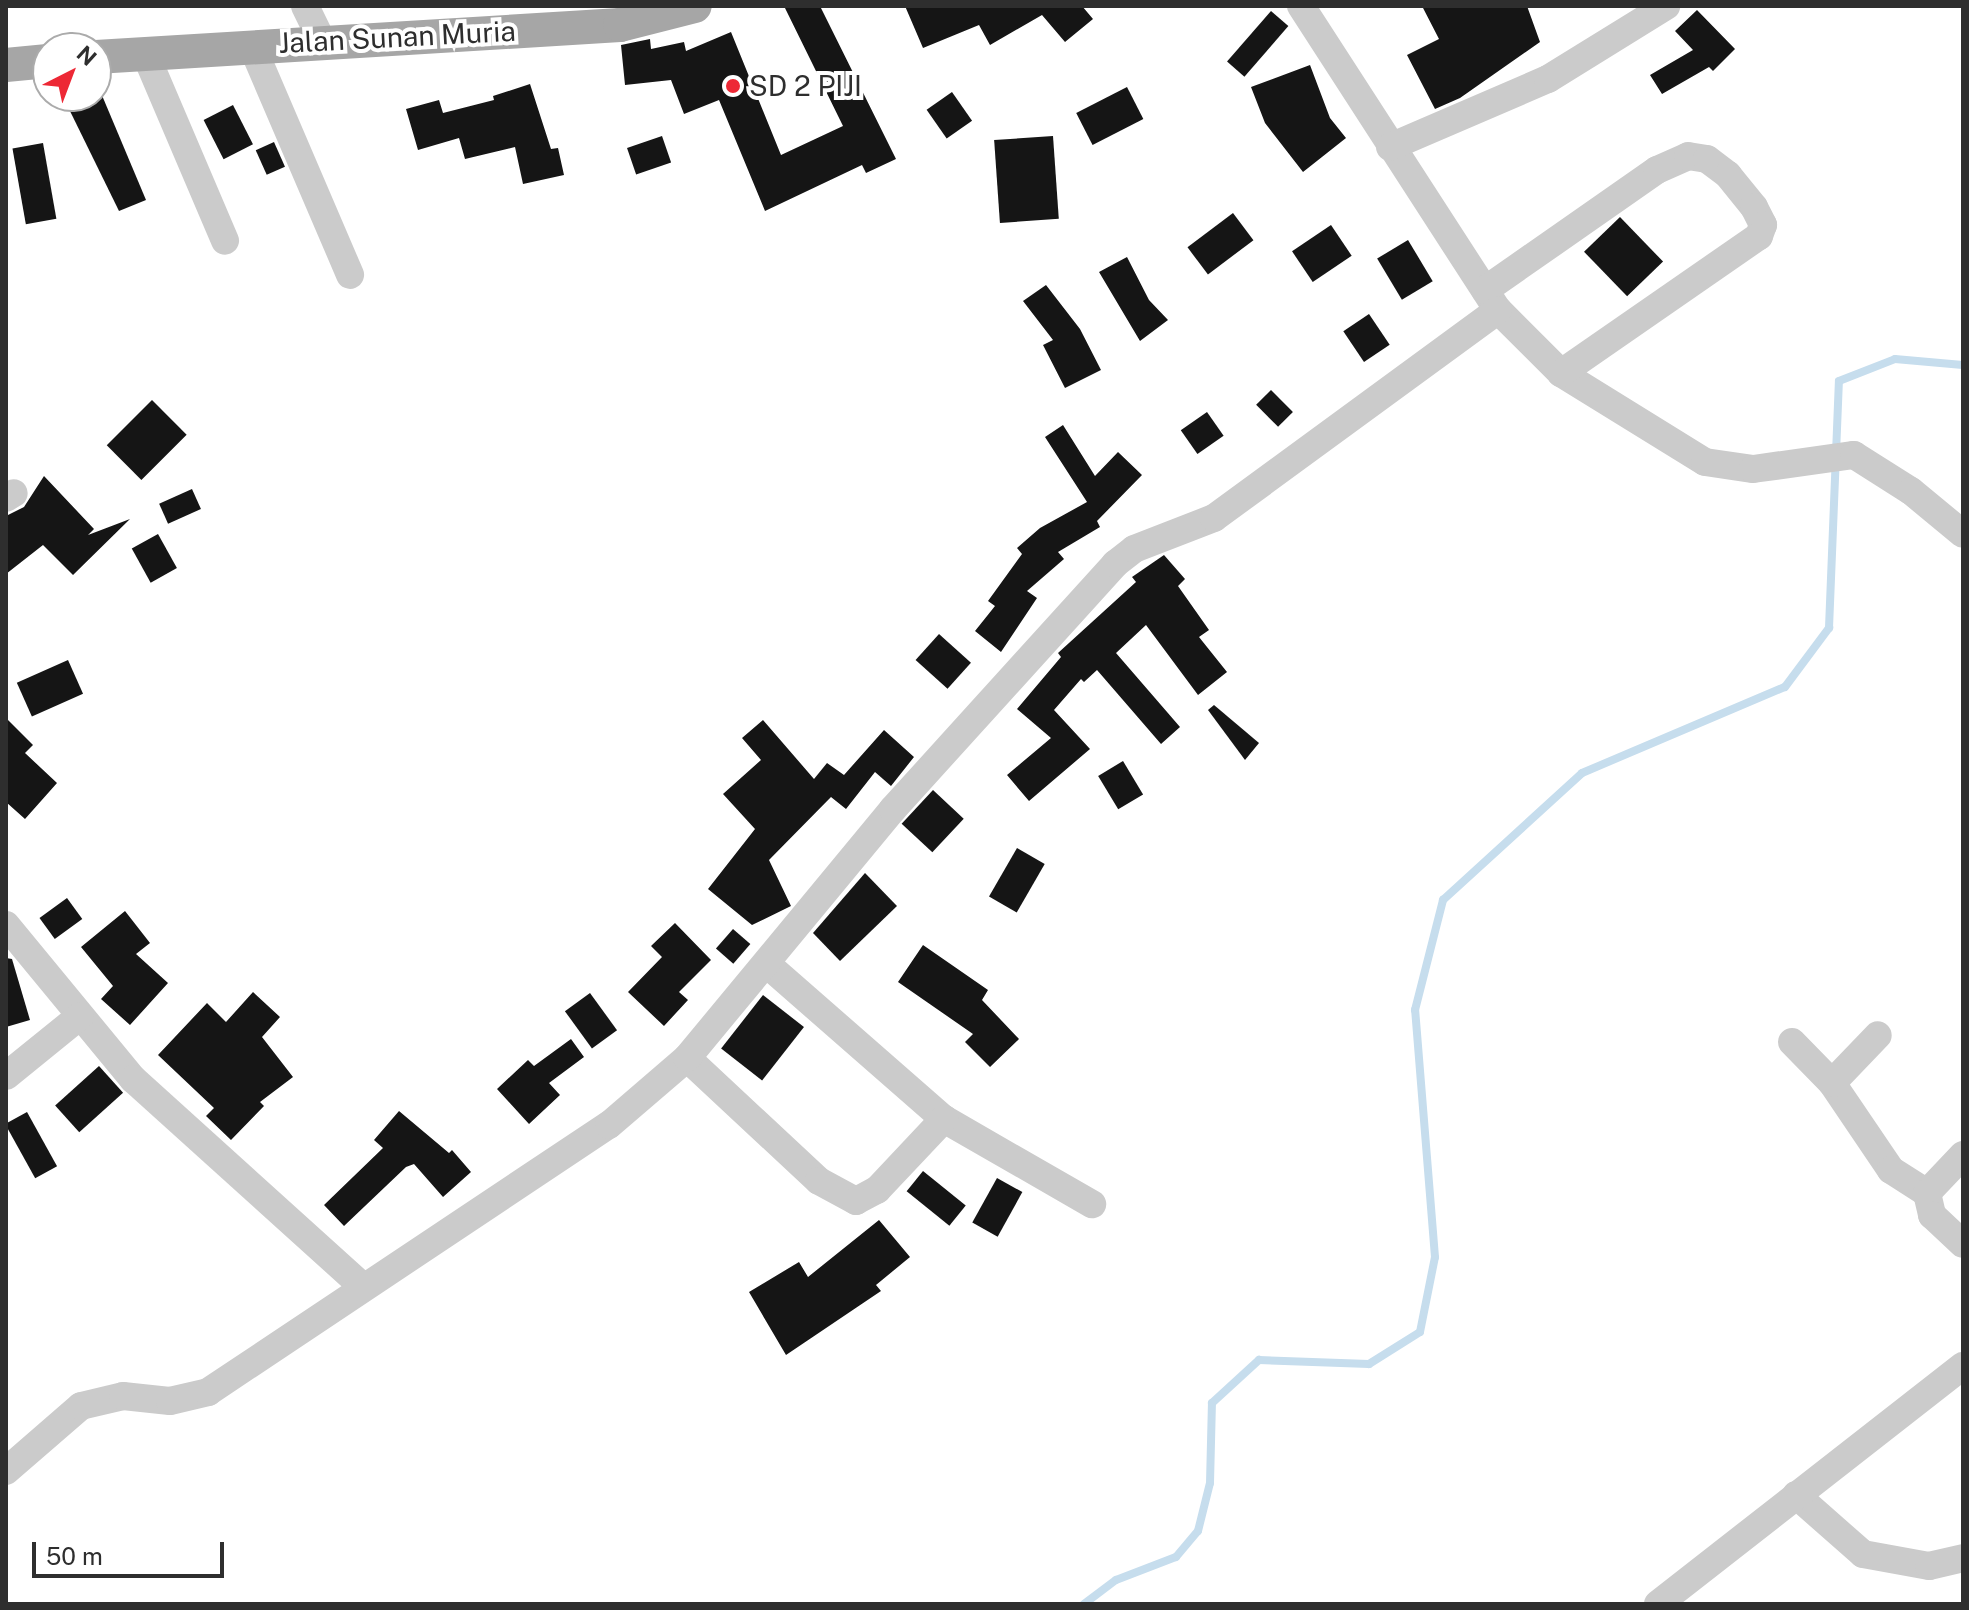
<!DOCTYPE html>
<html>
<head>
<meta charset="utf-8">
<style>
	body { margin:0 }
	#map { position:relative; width:1969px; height:1610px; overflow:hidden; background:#fff; font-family:"Public Sans",sans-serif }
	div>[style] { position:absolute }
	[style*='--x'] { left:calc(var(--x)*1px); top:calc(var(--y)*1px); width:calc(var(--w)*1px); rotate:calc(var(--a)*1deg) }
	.stream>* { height:8px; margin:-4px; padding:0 4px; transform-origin:4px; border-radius:4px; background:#c6dded }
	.building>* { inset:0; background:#151515; transform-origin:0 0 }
	.minor>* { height:28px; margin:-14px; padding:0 14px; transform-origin:14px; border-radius:14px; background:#cbcbcb }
	.major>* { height:34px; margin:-17px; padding:0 17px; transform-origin:17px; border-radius:17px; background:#a6a6a6 }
	.dots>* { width:22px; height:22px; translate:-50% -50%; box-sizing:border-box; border:4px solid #fff; border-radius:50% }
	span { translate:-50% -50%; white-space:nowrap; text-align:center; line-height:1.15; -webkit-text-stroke:8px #fff; paint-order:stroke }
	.street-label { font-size:28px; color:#2e2e2e }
	.poi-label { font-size:28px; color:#2e2e2e }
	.left { translate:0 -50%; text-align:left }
	.frame { position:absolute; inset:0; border:8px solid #2e2e2e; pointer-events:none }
	.north { position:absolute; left:32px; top:32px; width:80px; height:80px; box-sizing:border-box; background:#fff; border:2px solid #ababab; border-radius:50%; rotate:42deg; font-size:22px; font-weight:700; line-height:32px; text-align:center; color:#2e2e2e }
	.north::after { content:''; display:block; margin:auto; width:28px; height:36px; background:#ed2835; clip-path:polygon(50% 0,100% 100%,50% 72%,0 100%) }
	.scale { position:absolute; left:32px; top:1542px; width:192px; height:36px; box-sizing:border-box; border:4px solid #2e2e2e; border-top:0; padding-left:10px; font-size:24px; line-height:28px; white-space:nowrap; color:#2e2e2e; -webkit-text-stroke:6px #fff; paint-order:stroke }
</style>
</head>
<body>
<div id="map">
	<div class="stream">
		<div style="--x:1084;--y:1604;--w:40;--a:-37"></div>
		<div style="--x:1116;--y:1580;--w:64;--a:-21"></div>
		<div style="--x:1176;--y:1557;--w:34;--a:-50"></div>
		<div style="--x:1198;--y:1531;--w:49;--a:-76"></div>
		<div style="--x:1210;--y:1483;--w:80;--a:-88.6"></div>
		<div style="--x:1212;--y:1403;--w:64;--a:-42.5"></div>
		<div style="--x:1259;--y:1360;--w:110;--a:2.1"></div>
		<div style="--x:1369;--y:1364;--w:60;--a:-32.1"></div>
		<div style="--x:1420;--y:1332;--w:76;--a:-78.7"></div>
		<div style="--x:1435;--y:1257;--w:248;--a:-94.6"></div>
		<div style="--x:1415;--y:1010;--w:114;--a:-75.7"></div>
		<div style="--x:1443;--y:900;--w:188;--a:-42.4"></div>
		<div style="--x:1582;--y:773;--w:220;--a:-23"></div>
		<div style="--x:1785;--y:687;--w:74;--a:-53.3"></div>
		<div style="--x:1829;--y:628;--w:247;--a:-87.7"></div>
		<div style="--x:1839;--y:381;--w:60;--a:-21.4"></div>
		<div style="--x:1895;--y:359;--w:68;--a:5"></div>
	</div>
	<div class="building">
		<div style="clip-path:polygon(784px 6px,820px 6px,896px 159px,866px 173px,862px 165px,765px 211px,719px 100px,684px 114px,671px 80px,625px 85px,621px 45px,650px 39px,651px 49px,684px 42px,686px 51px,731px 32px,781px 155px,843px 126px)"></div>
		<div style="clip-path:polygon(905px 6px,1082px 6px,1093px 19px,1065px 42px,1042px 15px,990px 45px,979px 25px,923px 48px)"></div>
		<div style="clip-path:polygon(1422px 6px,1527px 6px,1540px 42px,1460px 98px,1435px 109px,1407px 55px,1439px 39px)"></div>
		<div style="clip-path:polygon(1697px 10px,1735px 49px,1713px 71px,1709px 67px,1662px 94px,1650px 75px,1693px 50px,1675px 31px)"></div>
		<div style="left:1271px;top:11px;width:23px;height:67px;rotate:41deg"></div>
		<div style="clip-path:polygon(1310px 65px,1330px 118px,1346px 138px,1303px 172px,1265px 123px,1251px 87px)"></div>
		<div style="clip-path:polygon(530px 84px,551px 149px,558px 148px,564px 175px,523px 184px,515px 147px,465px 159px,459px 138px,418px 150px,406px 109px,439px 100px,443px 113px,494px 100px,493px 96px)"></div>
		<div style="left:1127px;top:87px;width:36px;height:57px;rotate:63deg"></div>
		<div style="left:952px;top:92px;width:35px;height:31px;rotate:55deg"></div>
		<div style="clip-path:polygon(101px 93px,146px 200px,119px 211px,69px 109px)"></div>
		<div style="left:233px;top:105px;width:44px;height:33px;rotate:63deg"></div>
		<div style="left:662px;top:136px;width:28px;height:37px;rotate:71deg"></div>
		<div style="left:1053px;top:136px;width:83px;height:59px;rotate:86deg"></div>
		<div style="left:274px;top:142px;width:27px;height:20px;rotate:66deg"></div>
		<div style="left:43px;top:143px;width:77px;height:31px;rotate:80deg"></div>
		<div style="left:1233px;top:213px;width:34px;height:57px;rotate:53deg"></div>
		<div style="left:1620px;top:217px;width:62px;height:50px;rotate:46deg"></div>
		<div style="left:1331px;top:225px;width:37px;height:47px;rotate:56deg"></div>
		<div style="left:1408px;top:240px;width:48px;height:36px;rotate:59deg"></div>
		<div style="clip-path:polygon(1127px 257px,1149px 300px,1168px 320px,1140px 341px,1099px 272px)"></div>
		<div style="clip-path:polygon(1046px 285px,1080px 329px,1101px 370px,1065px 388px,1043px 345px,1053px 340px,1023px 301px)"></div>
		<div style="left:1369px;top:314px;width:37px;height:31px;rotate:56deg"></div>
		<div style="left:1271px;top:390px;width:31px;height:21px;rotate:45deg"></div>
		<div style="left:152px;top:400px;width:49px;height:64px;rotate:45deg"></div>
		<div style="left:1207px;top:412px;width:29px;height:32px;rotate:55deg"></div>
		<div style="clip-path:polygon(1063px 425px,1095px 476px,1118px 452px,1142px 475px,1097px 521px,1100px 527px,1058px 552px,1064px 559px,1027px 591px,1037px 598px,1001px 652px,975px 631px,995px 606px,988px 601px,1022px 554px,1017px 548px,1040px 528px,1087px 502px,1045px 437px)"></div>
		<div style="clip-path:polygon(44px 476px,94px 529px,88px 535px,130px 519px,73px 575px,43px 545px,6px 574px,6px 516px,24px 507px)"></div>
		<div style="left:192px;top:489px;width:22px;height:36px;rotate:66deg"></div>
		<div style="left:158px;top:534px;width:39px;height:30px;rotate:61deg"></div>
		<div style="clip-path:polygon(1164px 555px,1185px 579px,1178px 586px,1209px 630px,1199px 637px,1227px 672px,1198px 695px,1146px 625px,1116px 653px,1180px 727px,1161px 744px,1097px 670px,1084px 682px,1081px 679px,1054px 710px,1090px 749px,1029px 801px,1007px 775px,1051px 738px,1017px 709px,1061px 657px,1058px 653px,1136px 582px,1132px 577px)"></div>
		<div style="left:939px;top:634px;width:43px;height:35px;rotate:42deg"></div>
		<div style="left:68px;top:660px;width:37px;height:56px;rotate:66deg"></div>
		<div style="clip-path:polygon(1214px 705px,1259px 743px,1245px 760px,1208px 710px)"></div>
		<div style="clip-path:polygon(6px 718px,33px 745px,25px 753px,57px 783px,25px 819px,6px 802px)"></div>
		<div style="clip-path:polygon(763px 720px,814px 779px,827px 763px,844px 775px,884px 730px,914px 757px,891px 786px,875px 772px,846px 809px,831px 797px,769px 860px,791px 906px,752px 925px,708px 889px,755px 829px,723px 794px,761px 760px,742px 738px)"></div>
		<div style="left:1123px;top:761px;width:39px;height:29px;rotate:59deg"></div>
		<div style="left:933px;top:790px;width:42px;height:46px;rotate:43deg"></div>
		<div style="left:1017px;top:848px;width:32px;height:56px;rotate:30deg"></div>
		<div style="clip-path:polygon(865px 873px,897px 906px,840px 961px,813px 933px)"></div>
		<div style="left:67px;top:898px;width:26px;height:34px;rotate:54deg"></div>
		<div style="clip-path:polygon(125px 911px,150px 943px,136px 954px,168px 983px,130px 1025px,101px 999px,113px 986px,81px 947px)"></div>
		<div style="clip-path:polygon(675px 923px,711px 960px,679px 992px,688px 1000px,664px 1026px,628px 992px,662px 957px,651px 946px)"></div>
		<div style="left:733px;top:929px;width:23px;height:26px;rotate:41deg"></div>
		<div style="clip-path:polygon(923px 945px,988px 990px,982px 1000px,1019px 1039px,990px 1067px,965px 1042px,973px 1034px,898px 982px)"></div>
		<div style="clip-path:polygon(6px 958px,12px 959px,30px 1020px,6px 1027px)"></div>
		<div style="clip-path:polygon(253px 992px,280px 1017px,262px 1037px,293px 1077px,260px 1102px,264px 1106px,231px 1140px,206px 1116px,214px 1108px,158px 1055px,207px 1003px,226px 1022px)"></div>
		<div style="left:590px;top:993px;width:46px;height:31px;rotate:54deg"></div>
		<div style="left:763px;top:995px;width:52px;height:68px;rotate:38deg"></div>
		<div style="clip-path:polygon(571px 1039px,584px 1057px,549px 1083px,560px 1095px,529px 1124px,497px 1089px,528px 1060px,534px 1066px)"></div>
		<div style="left:99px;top:1066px;width:36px;height:59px;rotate:48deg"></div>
		<div style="clip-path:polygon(399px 1111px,449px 1153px,452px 1150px,471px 1172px,443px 1197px,414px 1164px,406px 1167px,344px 1226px,324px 1205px,383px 1148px,374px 1140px)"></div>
		<div style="left:27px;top:1112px;width:62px;height:25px;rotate:61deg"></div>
		<div style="left:923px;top:1171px;width:55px;height:26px;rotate:39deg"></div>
		<div style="left:997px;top:1178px;width:29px;height:51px;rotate:29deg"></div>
		<div style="clip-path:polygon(879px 1220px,910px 1257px,876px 1285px,881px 1291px,786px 1355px,749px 1292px,799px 1262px,808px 1277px)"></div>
	</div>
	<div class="minor">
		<div style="--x:305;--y:6;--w:39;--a:64"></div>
		<div style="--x:1301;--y:6;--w:362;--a:57.1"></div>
		<div style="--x:1498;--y:310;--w:89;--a:45"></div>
		<div style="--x:1561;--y:373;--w:169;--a:31.7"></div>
		<div style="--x:1705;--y:462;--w:49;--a:8.3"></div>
		<div style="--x:1753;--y:469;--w:102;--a:-7.9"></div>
		<div style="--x:1854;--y:455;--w:67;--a:32.3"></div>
		<div style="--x:1911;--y:491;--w:67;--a:39.6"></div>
		<div style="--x:252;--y:46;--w:249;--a:66.8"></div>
		<div style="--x:145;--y:53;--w:204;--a:66.9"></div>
		<div style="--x:1390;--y:147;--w:172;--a:-23.3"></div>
		<div style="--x:1548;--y:79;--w:139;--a:-31.7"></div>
		<div style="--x:1485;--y:290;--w:210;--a:-34.9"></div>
		<div style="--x:1657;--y:170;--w:34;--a:-24"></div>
		<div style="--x:1688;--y:156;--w:19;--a:9"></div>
		<div style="--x:1707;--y:159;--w:26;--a:37"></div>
		<div style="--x:1728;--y:175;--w:41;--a:50.9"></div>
		<div style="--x:1754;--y:207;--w:20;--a:63"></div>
		<div style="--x:1763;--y:225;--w:12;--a:110"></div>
		<div style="--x:1759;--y:236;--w:241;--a:145.3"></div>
		<div style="--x:6;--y:498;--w:9;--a:-32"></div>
		<div style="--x:6;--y:925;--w:200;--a:50.5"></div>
		<div style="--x:133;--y:1079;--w:310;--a:42.1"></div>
		<div style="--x:769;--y:966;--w:232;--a:41.2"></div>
		<div style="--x:944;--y:1119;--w:171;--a:29.9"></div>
		<div style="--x:1792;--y:1042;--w:57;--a:45.7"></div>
		<div style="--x:1832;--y:1083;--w:105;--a:55.9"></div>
		<div style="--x:1891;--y:1170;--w:43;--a:32.6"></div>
		<div style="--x:687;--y:1058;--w:180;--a:43"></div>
		<div style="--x:819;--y:1181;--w:42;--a:28.4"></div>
		<div style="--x:856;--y:1201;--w:24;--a:-28"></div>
		<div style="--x:877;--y:1190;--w:98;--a:-46.7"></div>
		<div style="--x:6;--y:1076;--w:95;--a:-39"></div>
		<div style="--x:1832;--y:1083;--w:66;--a:-46.2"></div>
		<div style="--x:1963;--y:1155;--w:52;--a:133.5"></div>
		<div style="--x:1927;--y:1193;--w:23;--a:77"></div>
		<div style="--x:1932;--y:1215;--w:42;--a:43.1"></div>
		<div style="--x:6;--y:1471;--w:99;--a:-40.9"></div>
		<div style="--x:81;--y:1406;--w:43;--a:-13.4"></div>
		<div style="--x:123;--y:1396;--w:47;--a:6.1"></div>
		<div style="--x:170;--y:1401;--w:39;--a:-13"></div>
		<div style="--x:208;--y:1392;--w:482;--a:-33.7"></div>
		<div style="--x:609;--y:1125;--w:103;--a:-40.7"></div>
		<div style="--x:687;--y:1058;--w:323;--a:-50.4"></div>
		<div style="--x:893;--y:809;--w:331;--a:-47.8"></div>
		<div style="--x:1115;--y:564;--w:24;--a:-38"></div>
		<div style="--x:1134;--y:549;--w:86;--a:-21.2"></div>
		<div style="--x:1214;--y:518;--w:352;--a:-36.2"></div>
		<div style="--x:1796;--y:1495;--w:89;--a:41.4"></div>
		<div style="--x:1863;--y:1554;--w:67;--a:10.3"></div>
		<div style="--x:1929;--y:1566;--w:35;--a:-13"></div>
		<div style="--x:1658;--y:1604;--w:387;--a:-38"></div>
	</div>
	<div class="major">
		<div style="--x:96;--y:57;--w:525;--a:-3.49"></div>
		<div style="--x:620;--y:25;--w:77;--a:-14.2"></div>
		<div style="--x:6;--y:65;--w:42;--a:-5.4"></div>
	</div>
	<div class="dots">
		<div style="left:733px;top:86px;background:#ed2835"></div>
	</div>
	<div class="street-label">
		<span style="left:397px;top:37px;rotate:-3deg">Jalan Sunan Muria</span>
	</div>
	<div class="poi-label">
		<span class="left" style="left:749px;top:86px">SD 2 PIJI</span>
	</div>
	<div class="frame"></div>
	<div class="north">N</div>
	<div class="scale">50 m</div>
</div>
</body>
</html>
